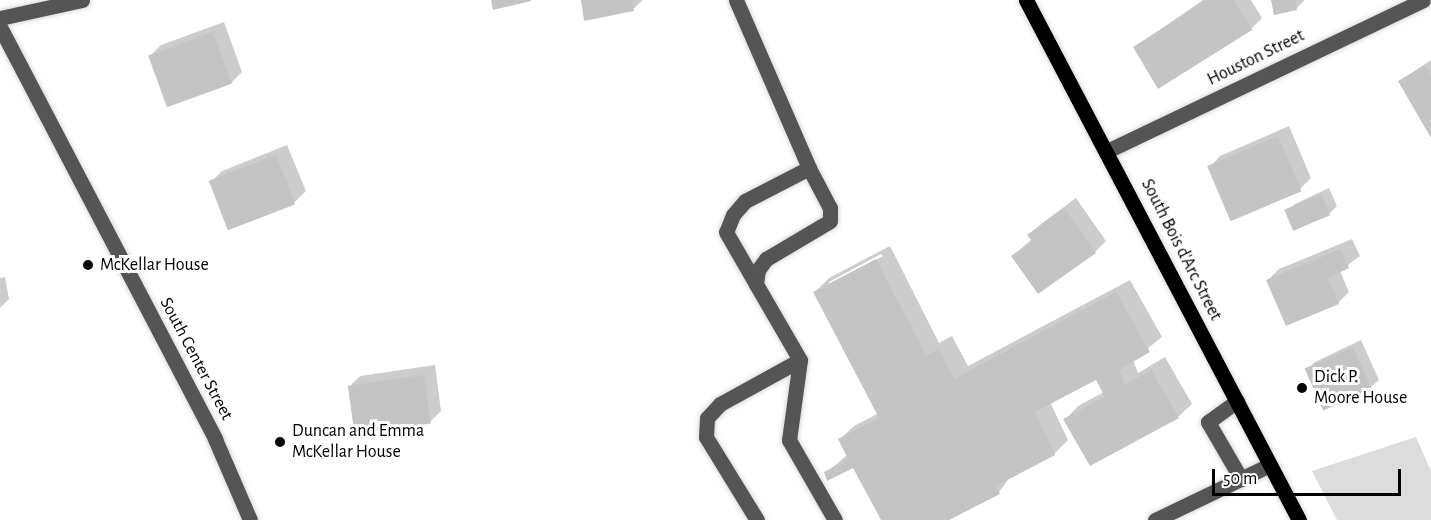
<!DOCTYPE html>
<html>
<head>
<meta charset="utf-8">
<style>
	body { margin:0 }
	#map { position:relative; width:1431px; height:520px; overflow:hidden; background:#fff; font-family:"Alegreya Sans",sans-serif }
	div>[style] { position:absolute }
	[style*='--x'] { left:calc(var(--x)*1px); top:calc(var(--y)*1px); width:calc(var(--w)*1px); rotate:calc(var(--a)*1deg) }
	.green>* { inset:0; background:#dcdcdc }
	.shadow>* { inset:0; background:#0003 }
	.building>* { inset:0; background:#c4c4c4; transform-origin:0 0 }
	.roads { filter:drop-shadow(0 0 2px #dbdbdb) drop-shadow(0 0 2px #dbdbdb) }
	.minor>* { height:15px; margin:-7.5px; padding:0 7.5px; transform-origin:7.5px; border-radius:7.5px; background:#555 }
	.major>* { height:15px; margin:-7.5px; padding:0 7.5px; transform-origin:7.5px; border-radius:7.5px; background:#000 }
	.dots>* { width:16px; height:16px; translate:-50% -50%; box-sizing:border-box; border:3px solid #fff; border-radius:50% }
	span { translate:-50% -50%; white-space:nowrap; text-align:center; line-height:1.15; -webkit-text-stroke:6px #fff; paint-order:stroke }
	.street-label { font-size:18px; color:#000 }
	.poi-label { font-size:18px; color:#000 }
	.left { translate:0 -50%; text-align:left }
	.scale { position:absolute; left:1212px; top:469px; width:189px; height:27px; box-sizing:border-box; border:3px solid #000; border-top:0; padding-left:8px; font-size:18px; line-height:21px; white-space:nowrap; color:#000; -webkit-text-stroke:4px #fff; paint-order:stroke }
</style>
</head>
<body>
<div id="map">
	<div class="green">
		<div style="clip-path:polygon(1416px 437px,1431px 471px,1431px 520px,1337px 520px,1312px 471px)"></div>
	</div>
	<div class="shadow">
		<div style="clip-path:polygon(582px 0,643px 0,633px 9px)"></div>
		<div style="clip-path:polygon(1203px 0,1251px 0,1262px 18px,1251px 29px,1135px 47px)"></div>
		<div style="clip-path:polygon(1272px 0,1304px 0,1304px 1px,1296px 9px)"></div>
		<div style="clip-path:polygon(224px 22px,242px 72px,231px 83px,150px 56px,161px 45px)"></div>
		<div style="clip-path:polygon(1431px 60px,1431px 135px,1400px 81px)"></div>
		<div style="clip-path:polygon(1289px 126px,1311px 178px,1300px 189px,1209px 168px,1220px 156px)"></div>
		<div style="clip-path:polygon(287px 145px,306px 191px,295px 202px,229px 229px,211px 182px,222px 171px)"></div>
		<div style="clip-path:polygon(1329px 188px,1337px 206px,1329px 214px,1295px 230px,1287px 211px,1295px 204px)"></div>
		<div style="clip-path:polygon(1076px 198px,1106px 241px,1095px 252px,1013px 256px,1032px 239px,1029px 235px,1041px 224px)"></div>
		<div style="clip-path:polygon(1352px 239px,1360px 256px,1340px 271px,1349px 292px,1338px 303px,1268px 280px,1279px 269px)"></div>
		<div style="clip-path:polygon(evenodd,890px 246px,939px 343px,952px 336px,968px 366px,1130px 280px,1162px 337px,1133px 360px,1138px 373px,1165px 357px,1192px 404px,1178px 417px,1065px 420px,1078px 406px,1104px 392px,1097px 378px,1050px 402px,1068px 440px,1054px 454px,1011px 476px,999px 492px,946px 520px,882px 520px,854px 466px,826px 473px,847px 455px,840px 439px,854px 426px,879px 413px,815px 292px,829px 278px,890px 246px,881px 254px,883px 256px,829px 285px,829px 282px,881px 254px)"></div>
		<div style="clip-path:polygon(5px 277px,9px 299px,0 308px,0 278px)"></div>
		<div style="clip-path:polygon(1361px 340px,1379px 380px,1371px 387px,1307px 370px,1315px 362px)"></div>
		<div style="clip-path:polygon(435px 365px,441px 411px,430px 422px,349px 387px,360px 376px)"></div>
	</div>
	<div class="building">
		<div style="clip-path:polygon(491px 0,531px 0,531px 1px,493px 10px)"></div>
		<div style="clip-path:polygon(581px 0,632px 0,634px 11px,584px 21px)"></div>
		<div style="clip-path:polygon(1207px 0,1233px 0,1252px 30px,1158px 89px,1133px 47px)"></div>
		<div style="clip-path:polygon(1271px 0,1295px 0,1297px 10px,1274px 15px)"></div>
		<div style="left:213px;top:32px;width:55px;height:69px;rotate:70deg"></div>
		<div style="clip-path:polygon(1425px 65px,1431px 75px,1431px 138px,1398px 81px)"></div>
		<div style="left:1278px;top:136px;width:60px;height:77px;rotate:67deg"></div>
		<div style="left:276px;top:155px;width:53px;height:72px;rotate:69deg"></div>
		<div style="left:1321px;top:194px;width:23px;height:40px;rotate:67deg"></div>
		<div style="clip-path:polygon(1064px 208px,1096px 253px,1038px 294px,1011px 256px,1032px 241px,1027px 235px)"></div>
		<div style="clip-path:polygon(1341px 249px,1349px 268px,1328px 278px,1339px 304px,1286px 326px,1266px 280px)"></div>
		<div style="clip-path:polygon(876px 259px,926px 356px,938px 349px,954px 379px,1116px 292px,1150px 352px,1119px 370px,1125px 385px,1151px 370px,1179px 418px,1090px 466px,1063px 419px,1105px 397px,1096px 380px,1035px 412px,1055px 455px,996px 486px,1000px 494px,949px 520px,881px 520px,853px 468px,827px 481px,824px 472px,848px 459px,838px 439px,879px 418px,813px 292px)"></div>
		<div style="left:1353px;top:347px;width:46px;height:53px;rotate:66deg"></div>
		<div style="left:424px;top:375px;width:49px;height:77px;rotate:82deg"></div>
	</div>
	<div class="roads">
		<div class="minor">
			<div style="--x:736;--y:0;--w:183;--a:66.5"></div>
			<div style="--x:809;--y:168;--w:72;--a:152.7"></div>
			<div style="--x:745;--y:201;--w:18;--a:131"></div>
			<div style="--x:733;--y:215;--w:18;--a:112"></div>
			<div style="--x:726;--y:232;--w:60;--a:60"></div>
			<div style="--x:0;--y:18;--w:84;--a:-12.4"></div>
			<div style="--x:0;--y:27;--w:465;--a:62.4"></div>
			<div style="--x:215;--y:439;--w:88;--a:66.6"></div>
			<div style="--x:1107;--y:151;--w:350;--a:-25.5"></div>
			<div style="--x:800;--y:360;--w:81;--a:97.8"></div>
			<div style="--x:789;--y:440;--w:92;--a:60.1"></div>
			<div style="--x:1237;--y:401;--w:36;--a:144"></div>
			<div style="--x:1208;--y:422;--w:66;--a:59.9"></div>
			<div style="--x:757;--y:520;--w:97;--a:-121.6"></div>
			<div style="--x:706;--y:437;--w:19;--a:-87"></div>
			<div style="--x:707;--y:418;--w:19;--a:-47"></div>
			<div style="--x:720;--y:404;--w:91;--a:-28.8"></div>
			<div style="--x:800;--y:360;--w:88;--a:-120.1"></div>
			<div style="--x:756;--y:284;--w:14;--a:-82"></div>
			<div style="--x:758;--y:270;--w:14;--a:-54"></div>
			<div style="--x:766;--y:259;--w:74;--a:-30.7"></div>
			<div style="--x:830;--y:221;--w:13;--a:-90"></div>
			<div style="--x:830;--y:208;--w:45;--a:-117.7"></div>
			<div style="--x:1155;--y:520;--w:127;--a:-25.6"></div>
		</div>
		<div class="major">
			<div style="--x:1026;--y:0;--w:587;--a:62.3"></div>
		</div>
	</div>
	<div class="dots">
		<div style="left:88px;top:265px;background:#000"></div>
		<div style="left:1302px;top:388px;background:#000"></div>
		<div style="left:280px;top:442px;background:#000"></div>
	</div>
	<div class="street-label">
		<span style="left:1256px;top:58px;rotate:-26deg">Houston Street</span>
		<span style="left:1181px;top:250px;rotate:63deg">South Bois d'Arc Street</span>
		<span style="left:196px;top:359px;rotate:62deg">South Center Street</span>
	</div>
	<div class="poi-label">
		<span class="left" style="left:100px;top:265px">McKellar House</span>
		<span class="left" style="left:1314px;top:388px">Dick P.<br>Moore House</span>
		<span class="left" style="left:292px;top:442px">Duncan and Emma<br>McKellar House</span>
	</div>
	<div class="scale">50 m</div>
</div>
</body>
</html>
